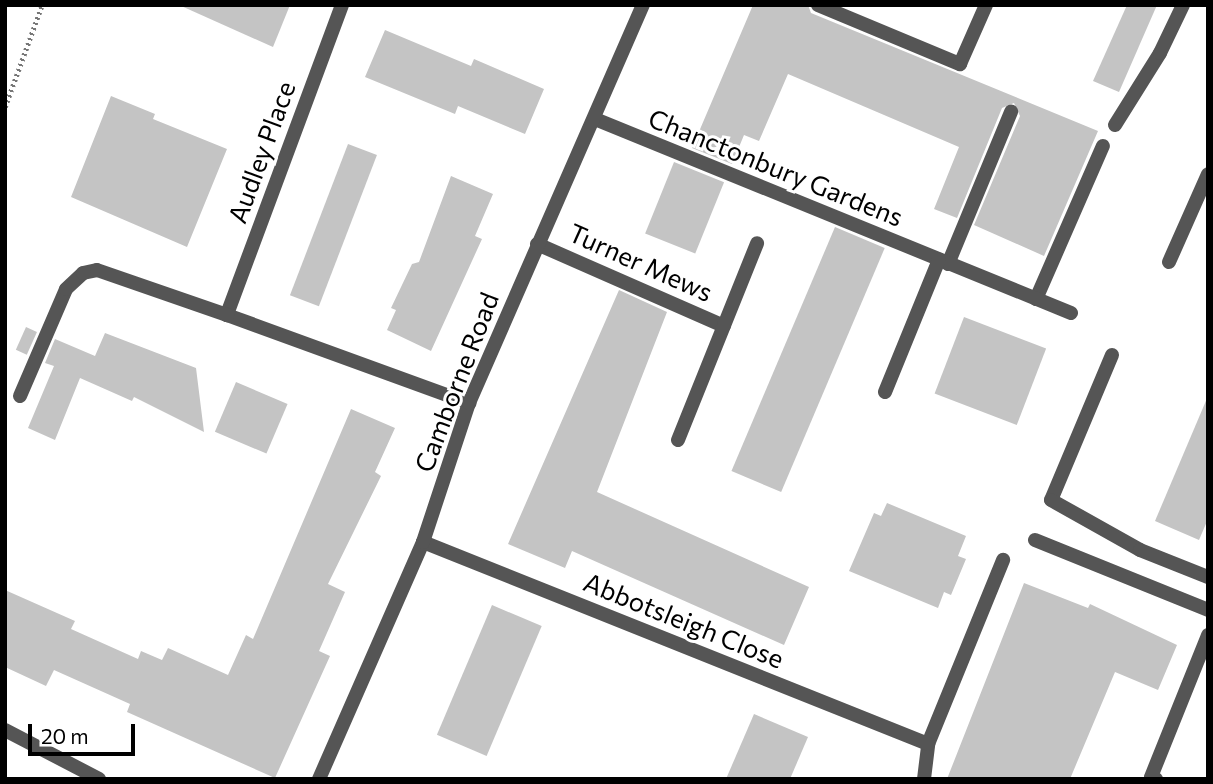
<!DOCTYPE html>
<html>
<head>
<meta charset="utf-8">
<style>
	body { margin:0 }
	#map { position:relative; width:1213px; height:784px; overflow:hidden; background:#fff; font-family:Commissioner,sans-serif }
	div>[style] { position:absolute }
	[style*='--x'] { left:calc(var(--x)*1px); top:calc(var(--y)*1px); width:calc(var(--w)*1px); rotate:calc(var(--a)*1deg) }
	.building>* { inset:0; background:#c4c4c4; transform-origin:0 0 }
	.path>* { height:4.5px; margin-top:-2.25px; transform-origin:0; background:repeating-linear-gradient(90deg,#777 0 2px,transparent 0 5.5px) }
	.lane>* { height:14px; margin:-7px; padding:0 7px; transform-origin:7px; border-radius:7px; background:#555 }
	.street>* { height:14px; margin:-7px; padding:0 7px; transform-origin:7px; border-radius:7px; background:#555 }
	span { translate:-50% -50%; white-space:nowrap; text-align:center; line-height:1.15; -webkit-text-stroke:6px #fff; paint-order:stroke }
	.street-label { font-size:26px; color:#000 }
	.frame { position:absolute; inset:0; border:7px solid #000; pointer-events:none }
	.scale { position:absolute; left:28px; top:724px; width:107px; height:32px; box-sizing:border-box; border:4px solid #000; border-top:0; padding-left:9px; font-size:21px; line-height:24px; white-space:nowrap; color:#000; -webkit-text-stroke:5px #fff; paint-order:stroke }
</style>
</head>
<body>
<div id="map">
	<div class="building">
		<div style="clip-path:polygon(179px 5px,290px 5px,273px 47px)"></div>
		<div style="clip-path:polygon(753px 5px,808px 5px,811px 13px,1098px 131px,1044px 256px,974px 225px,1020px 116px,1014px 103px,1002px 108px,957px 218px,934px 209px,959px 147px,788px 74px,759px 141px,744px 135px,732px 164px,692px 148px)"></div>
		<div style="clip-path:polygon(1127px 5px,1157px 5px,1119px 92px,1093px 81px)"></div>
		<div style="clip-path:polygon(385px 30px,471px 66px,474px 59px,544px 89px,525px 134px,458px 106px,455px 114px,365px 77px)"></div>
		<div style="clip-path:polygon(111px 96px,155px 114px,153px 119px,227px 149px,187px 247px,71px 197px)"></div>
		<div style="left:348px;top:144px;width:31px;height:162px;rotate:21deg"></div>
		<div style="left:674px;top:162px;width:54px;height:77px;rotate:22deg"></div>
		<div style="clip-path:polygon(451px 176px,493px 194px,475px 236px,482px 239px,431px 351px,387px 330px,396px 310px,391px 308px,412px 264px,419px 262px)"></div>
		<div style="left:835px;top:227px;width:54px;height:265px;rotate:23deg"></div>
		<div style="clip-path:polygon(619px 290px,667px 312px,597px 492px,809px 587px,784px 645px,572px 551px,565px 568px,508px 544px)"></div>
		<div style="left:964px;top:317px;width:88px;height:82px;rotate:21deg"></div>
		<div style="left:26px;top:327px;width:12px;height:25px;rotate:24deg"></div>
		<div style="clip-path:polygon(105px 333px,196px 368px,204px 432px,134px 397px,132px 401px,80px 378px,55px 440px,28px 428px,54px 366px,45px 363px,55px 339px,95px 356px)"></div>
		<div style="left:236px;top:382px;width:56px;height:54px;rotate:23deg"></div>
		<div style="clip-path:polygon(1208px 396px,1208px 519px,1199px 540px,1155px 521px)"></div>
		<div style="clip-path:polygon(351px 409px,395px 428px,375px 472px,381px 476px,328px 584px,345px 592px,319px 651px,330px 656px,275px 778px,127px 712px,130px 704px,54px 670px,46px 686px,5px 667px,5px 590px,75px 621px,71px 629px,138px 659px,141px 651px,162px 660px,168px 648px,228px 675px,246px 635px,253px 639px)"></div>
		<div style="clip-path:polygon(887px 503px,966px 536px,958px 556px,966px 559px,951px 595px,944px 592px,938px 608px,849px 571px,874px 513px,881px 516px)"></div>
		<div style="clip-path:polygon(1024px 583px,1088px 608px,1090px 604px,1177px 645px,1158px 690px,1115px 672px,1070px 779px,947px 779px)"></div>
		<div style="left:492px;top:605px;width:54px;height:141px;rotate:23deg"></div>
		<div style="clip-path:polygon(754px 714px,808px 737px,790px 779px,726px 779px)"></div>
	</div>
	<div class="path">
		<div style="--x:5;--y:107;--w:109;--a:-70.1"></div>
	</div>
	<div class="lane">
		<div style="--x:818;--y:5;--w:154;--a:22.6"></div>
		<div style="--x:960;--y:64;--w:64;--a:-66.2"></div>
		<div style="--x:1115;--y:125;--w:85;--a:-58"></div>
		<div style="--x:1160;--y:53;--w:53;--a:-64.4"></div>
		<div style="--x:1169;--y:262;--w:96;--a:-66.1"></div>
		<div style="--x:948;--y:264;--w:165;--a:-67.5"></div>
		<div style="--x:1036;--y:299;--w:167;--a:-66.4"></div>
		<div style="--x:1112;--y:355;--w:157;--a:112.8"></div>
		<div style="--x:1051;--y:500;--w:102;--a:29.3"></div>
		<div style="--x:1140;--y:550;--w:73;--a:21.7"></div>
		<div style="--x:20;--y:396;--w:116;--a:-66.7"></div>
		<div style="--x:66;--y:289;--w:23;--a:-43"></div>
		<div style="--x:83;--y:273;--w:14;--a:-12"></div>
		<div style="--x:924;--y:779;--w:35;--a:-83"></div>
		<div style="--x:928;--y:744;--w:199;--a:-67.8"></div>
	</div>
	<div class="street">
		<div style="--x:342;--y:5;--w:331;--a:110.4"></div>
		<div style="--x:227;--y:315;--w:258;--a:20"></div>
		<div style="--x:595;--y:119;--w:514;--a:22.17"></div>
		<div style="--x:537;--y:244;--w:204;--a:23.7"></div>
		<div style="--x:97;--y:270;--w:138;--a:19.1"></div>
		<div style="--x:885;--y:392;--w:143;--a:-67.8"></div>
		<div style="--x:678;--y:440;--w:212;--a:-68.1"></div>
		<div style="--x:1035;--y:540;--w:187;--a:22"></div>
		<div style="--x:423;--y:542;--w:544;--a:21.8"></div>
		<div style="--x:5;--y:730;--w:106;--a:27.5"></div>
		<div style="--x:319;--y:779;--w:259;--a:-66.3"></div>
		<div style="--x:423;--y:542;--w:146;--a:-71.7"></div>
		<div style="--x:469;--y:403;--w:434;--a:-66.4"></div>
		<div style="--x:1156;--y:779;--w:5;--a:-158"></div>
		<div style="--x:1151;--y:777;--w:153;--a:-68.1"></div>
	</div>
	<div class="street-label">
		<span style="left:261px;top:152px;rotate:-70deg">Audley Place</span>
		<span style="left:776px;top:167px;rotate:22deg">Chanctonbury Gardens</span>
		<span style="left:641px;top:262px;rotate:24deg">Turner Mews</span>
		<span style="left:456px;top:382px;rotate:-69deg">Camborne Road</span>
		<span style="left:684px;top:620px;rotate:22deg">Abbotsleigh Close</span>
	</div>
	<div class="frame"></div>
	<div class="scale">20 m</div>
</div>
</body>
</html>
